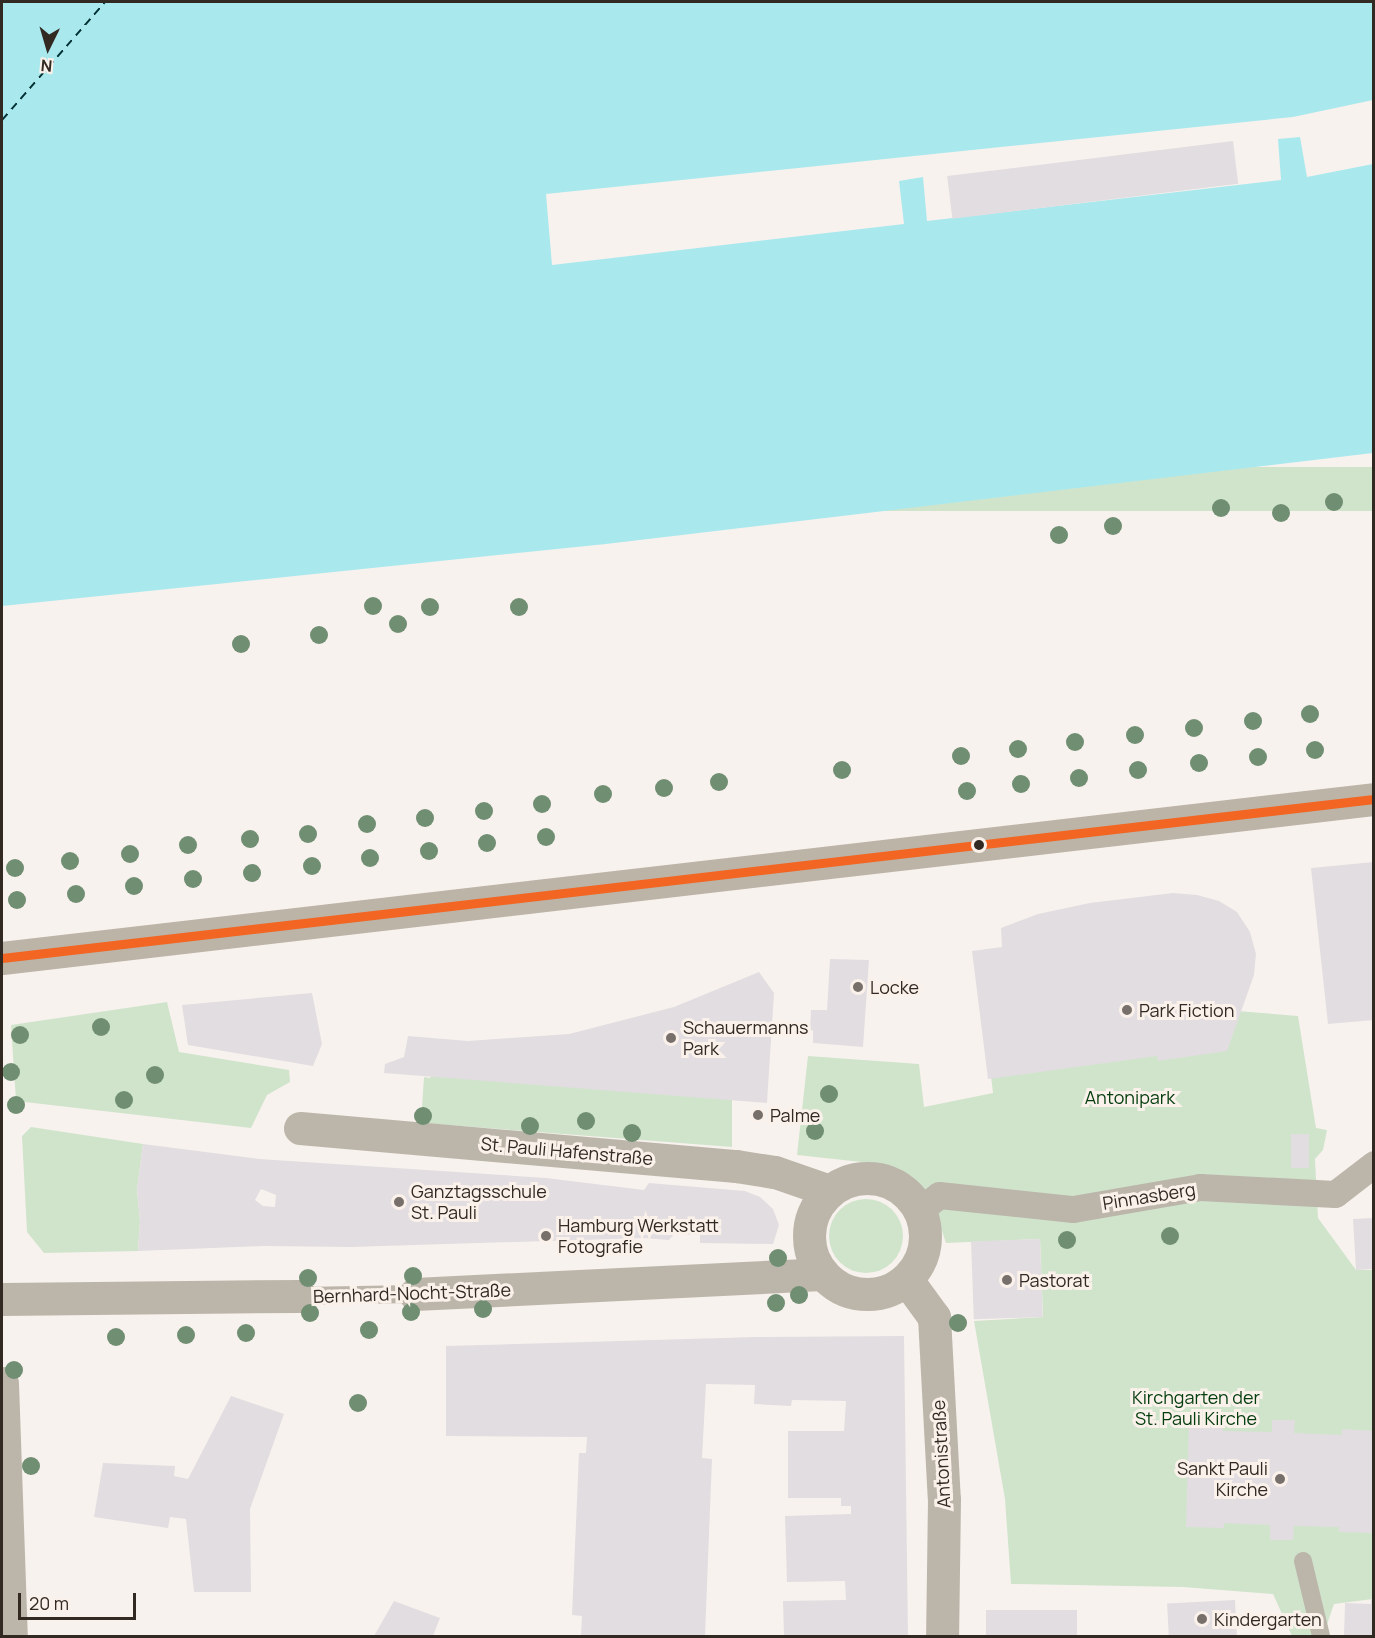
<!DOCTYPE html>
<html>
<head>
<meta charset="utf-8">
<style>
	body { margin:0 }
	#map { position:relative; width:1375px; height:1638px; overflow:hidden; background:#f8f2ee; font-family:Manrope,sans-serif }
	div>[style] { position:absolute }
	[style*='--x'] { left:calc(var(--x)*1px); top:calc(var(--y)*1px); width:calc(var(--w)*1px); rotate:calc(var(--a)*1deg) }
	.green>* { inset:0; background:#d0e4cc; transform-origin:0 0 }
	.round { border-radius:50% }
	.water>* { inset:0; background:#a9e9ee }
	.pier>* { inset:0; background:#f8f2ee }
	.ferry>* { height:1.5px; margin-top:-0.75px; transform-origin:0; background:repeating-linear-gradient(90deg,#013135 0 8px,transparent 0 14px) }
	.building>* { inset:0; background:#e2dde0; transform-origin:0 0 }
	.service>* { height:18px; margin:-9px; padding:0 9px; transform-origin:9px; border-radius:9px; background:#bcb6aa }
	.pedestrian>* { height:27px; margin:-13.5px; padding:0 13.5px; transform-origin:13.5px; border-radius:13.5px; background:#bcb6aa }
	.minor>* { height:33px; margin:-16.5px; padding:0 16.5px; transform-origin:16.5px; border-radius:16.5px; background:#bcb6aa }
	.minor>.ring { margin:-16.5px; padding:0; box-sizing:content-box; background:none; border:33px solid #bcb6aa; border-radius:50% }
	.secondary>* { height:33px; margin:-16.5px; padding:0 16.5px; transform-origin:16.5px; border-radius:16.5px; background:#bcb4a7 }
	.bus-1>* { height:9px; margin:-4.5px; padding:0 4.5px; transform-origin:4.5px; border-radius:4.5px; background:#f26522 }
	.trees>* { width:18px; height:18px; margin:-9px; border-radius:50%; background:#708e72 }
	.dots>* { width:16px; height:16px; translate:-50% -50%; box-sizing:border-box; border:3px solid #fbf1eb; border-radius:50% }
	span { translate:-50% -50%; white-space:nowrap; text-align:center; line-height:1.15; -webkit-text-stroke:6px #fbf1eb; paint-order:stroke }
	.poi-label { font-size:18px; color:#322923 }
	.left { translate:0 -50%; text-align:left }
	.right { translate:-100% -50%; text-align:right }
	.park-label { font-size:18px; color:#003c0c }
	.street-label { font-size:18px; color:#322923 }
	.frame { position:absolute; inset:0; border:3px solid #322923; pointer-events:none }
	.north { position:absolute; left:18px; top:18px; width:60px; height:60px; -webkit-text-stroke:4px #fbf1eb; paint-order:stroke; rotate:185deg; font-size:16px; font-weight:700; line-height:24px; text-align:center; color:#322923 }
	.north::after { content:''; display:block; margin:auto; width:21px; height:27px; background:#322923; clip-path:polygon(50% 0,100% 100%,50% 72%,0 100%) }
	.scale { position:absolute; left:18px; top:1593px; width:118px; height:27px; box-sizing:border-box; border:3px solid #322923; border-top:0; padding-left:8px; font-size:18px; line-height:21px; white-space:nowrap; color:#322923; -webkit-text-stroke:4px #fbf1eb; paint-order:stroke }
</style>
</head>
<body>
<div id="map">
	<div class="green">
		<div style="left:1373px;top:467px;width:44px;height:1381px;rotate:90deg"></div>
		<div style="clip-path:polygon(977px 956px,1237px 1011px,1298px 1016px,1316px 1128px,1327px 1130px,1323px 1150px,1315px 1159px,1318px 1218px,1356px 1270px,1373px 1270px,1373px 1599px,1334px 1604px,1323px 1636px,1292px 1636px,1273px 1594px,1183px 1587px,1011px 1584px,1005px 1499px,974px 1321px,1043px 1317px,1040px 1239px,946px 1243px,933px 1204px,916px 1183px,900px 1173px,880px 1164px,797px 1155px,808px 1056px,919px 1064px,924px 1107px,993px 1093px)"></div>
		<div style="clip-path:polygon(167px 1002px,179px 1052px,289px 1070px,290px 1082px,267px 1095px,251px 1128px,16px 1101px,11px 1025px)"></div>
		<div style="clip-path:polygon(437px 1064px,732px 1085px,732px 1147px,421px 1123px,424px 1077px,430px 1078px)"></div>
		<div style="clip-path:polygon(31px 1127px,143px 1144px,137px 1190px,140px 1221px,138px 1251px,44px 1253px,27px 1232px,22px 1136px)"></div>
		<div class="round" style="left:829px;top:1199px;width:74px;height:74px"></div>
	</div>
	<div class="water">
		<div style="clip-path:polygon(2px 2px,1373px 2px,1373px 453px,606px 544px,2px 606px)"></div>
	</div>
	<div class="pier">
		<div style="clip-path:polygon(1373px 100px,1373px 164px,1307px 177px,1300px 137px,1278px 139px,1281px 180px,927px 221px,923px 177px,899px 181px,904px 224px,552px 265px,546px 194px,1293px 117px)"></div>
	</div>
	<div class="ferry">
		<div style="--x:2;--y:120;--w:157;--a:-48.9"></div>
	</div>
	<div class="building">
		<div style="left:1233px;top:141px;width:43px;height:288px;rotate:83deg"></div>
		<div style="clip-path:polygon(1374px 862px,1374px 1020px,1328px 1024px,1311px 868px)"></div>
		<div style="clip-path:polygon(1173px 893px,1197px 895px,1219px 901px,1237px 912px,1250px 932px,1256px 954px,1254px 975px,1227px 1051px,1158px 1061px,1157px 1056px,988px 1079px,972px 951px,1002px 947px,1001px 928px,1038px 914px,1090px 903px)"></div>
		<div style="clip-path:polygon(830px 959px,869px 960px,863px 1047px,813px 1043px,813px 1030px,810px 1031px,811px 1010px,827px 1010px)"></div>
		<div style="clip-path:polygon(759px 972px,774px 993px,767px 1103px,384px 1073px,385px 1064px,404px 1057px,408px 1036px,468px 1041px,569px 1034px,674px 1007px)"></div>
		<div style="clip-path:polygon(312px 993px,322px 1044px,313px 1066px,188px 1045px,182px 1005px)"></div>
		<div style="left:1291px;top:1134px;width:18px;height:34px"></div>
		<div style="clip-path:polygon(evenodd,143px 1144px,259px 1159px,546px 1178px,644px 1190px,649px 1183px,745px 1191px,760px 1197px,773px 1209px,779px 1225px,773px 1244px,700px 1243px,700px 1235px,674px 1234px,669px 1240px,643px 1238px,351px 1247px,264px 1246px,138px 1251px,140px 1221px,137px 1190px,143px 1144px,261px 1189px,276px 1195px,275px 1207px,263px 1206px,255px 1200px,261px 1189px)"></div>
		<div style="clip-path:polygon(1374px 1218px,1374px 1269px,1356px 1270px,1353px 1219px)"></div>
		<div style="left:1040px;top:1239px;width:78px;height:69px;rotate:88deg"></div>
		<div style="clip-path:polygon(904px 1336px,908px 1636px,784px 1636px,783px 1601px,846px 1600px,845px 1581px,787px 1582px,785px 1516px,851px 1514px,851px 1506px,841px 1506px,841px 1498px,788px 1498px,788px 1431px,844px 1431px,846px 1401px,792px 1400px,791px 1406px,754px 1404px,755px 1385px,706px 1384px,702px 1458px,712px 1459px,705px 1636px,581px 1636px,582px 1616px,572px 1615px,579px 1453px,586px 1453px,587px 1437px,446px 1436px,446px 1346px,756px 1337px)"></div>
		<div style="clip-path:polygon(231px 1396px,284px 1414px,250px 1509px,251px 1592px,194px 1592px,186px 1519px,170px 1517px,168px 1528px,94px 1517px,103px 1463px,175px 1466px,174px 1476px,188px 1479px)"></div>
		<div style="clip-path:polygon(1272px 1420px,1295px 1420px,1294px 1433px,1342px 1435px,1342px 1429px,1374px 1431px,1373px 1533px,1339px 1532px,1339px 1527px,1294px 1526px,1293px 1540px,1270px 1540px,1270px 1525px,1224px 1523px,1224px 1528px,1186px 1527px,1189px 1425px,1223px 1426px,1223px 1431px,1272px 1432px)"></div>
		<div style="clip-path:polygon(1371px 1599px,1374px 1599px,1374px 1636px,1344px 1636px,1345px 1603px,1371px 1604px)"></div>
		<div style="left:1235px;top:1600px;width:36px;height:68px;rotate:87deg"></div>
		<div style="clip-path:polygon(394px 1601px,440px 1618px,433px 1636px,374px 1636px)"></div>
		<div style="left:986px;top:1610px;width:91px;height:26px"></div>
	</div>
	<div class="service">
		<div style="--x:300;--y:1296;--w:115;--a:-1"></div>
		<div style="--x:1303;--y:1561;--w:77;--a:76.5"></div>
	</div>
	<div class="pedestrian">
		<div style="--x:920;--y:1210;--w:24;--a:-38"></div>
		<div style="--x:939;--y:1195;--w:135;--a:6"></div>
		<div style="--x:1073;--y:1209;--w:129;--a:-9.8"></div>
		<div style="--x:1200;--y:1187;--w:135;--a:3"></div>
		<div style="--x:1335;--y:1194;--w:49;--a:-37.6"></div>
	</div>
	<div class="minor">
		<div style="--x:300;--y:1128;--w:438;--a:5"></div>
		<div style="--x:736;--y:1166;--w:39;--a:9"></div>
		<div style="--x:775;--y:1172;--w:58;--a:19.1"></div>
		<div class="ring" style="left:809px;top:1178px;width:83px;height:83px"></div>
		<div style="--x:907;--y:1280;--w:46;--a:53.9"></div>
		<div style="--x:934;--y:1317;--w:182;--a:86.9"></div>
		<div style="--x:944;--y:1499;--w:137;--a:90.8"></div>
		<div style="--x:415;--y:1294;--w:407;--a:-2.8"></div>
		<div style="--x:2;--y:1299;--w:298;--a:-0.6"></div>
		<div style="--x:2;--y:1383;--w:253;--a:88"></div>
	</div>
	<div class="secondary">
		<div style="--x:2;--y:958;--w:1381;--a:-6.61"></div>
	</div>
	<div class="bus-1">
		<div style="--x:2;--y:958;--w:1381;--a:-6.61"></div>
	</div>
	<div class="trees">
		<div style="left:1334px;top:502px"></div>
		<div style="left:1221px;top:508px"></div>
		<div style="left:1281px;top:513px"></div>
		<div style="left:1113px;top:526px"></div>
		<div style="left:1059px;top:535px"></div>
		<div style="left:373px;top:606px"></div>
		<div style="left:430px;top:607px"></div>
		<div style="left:519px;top:607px"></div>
		<div style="left:398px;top:624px"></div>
		<div style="left:319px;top:635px"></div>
		<div style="left:241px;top:644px"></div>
		<div style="left:1310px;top:714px"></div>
		<div style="left:1253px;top:721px"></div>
		<div style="left:1194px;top:728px"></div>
		<div style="left:1135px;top:735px"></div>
		<div style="left:1075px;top:742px"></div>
		<div style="left:1018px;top:749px"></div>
		<div style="left:1315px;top:750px"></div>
		<div style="left:961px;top:756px"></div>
		<div style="left:1258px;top:757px"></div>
		<div style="left:1199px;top:763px"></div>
		<div style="left:842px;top:770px"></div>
		<div style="left:1138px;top:770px"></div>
		<div style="left:1079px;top:778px"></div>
		<div style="left:719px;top:782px"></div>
		<div style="left:1021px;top:784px"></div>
		<div style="left:664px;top:788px"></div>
		<div style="left:967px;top:791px"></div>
		<div style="left:603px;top:794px"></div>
		<div style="left:542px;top:804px"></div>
		<div style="left:484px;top:811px"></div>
		<div style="left:425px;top:818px"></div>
		<div style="left:367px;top:824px"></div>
		<div style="left:308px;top:834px"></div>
		<div style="left:546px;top:837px"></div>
		<div style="left:250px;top:839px"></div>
		<div style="left:487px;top:843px"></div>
		<div style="left:188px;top:845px"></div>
		<div style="left:429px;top:851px"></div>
		<div style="left:130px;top:854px"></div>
		<div style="left:370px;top:858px"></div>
		<div style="left:70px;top:861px"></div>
		<div style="left:312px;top:866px"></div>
		<div style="left:15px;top:868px"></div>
		<div style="left:252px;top:873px"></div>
		<div style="left:193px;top:879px"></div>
		<div style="left:134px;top:886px"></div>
		<div style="left:76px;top:894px"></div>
		<div style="left:17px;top:900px"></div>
		<div style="left:101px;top:1027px"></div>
		<div style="left:20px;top:1035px"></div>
		<div style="left:11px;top:1072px"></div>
		<div style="left:155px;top:1075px"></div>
		<div style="left:829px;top:1094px"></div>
		<div style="left:124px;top:1100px"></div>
		<div style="left:16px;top:1105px"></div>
		<div style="left:423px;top:1116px"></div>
		<div style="left:586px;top:1121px"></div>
		<div style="left:530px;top:1126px"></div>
		<div style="left:815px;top:1131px"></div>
		<div style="left:632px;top:1133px"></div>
		<div style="left:1170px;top:1236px"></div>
		<div style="left:1067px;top:1240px"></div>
		<div style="left:778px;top:1258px"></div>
		<div style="left:413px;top:1276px"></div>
		<div style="left:308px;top:1278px"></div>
		<div style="left:799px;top:1295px"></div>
		<div style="left:776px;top:1303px"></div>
		<div style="left:483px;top:1309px"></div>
		<div style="left:411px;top:1312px"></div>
		<div style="left:310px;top:1313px"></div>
		<div style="left:958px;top:1323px"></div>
		<div style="left:369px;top:1330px"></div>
		<div style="left:246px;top:1333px"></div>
		<div style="left:186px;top:1335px"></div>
		<div style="left:116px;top:1337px"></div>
		<div style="left:14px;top:1370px"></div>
		<div style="left:358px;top:1403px"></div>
		<div style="left:31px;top:1466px"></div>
	</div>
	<div class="dots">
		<div style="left:979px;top:845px;background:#322923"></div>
		<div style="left:858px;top:987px;background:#776f6a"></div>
		<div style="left:1127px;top:1010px;background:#776f6a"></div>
		<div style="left:671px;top:1038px;background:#776f6a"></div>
		<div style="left:758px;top:1115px;background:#776f6a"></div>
		<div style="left:399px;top:1202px;background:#776f6a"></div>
		<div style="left:546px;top:1236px;background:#776f6a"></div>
		<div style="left:1007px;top:1280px;background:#776f6a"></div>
		<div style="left:1280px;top:1479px;background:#776f6a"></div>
		<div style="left:1202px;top:1619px;background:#776f6a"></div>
	</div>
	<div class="poi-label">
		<span class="left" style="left:870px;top:987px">Locke</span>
		<span class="left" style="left:1139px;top:1010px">Park Fiction</span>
		<span class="left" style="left:683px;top:1038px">Schauermanns<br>Park</span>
		<span class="left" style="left:770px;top:1115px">Palme</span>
		<span class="left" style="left:411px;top:1202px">Ganztagsschule<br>St. Pauli</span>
		<span class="left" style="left:558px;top:1236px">Hamburg Werkstatt<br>Fotografie</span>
		<span class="left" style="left:1019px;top:1280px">Pastorat</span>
		<span class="right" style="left:1268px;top:1479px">Sankt Pauli<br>Kirche</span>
		<span class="left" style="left:1214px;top:1619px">Kindergarten</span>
	</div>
	<div class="park-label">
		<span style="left:1130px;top:1097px">Antonipark</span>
		<span style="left:1196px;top:1408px">Kirchgarten der<br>St. Pauli Kirche</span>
	</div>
	<div class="street-label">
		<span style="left:567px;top:1151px;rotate:5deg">St. Pauli Hafenstraße</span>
		<span style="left:1149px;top:1196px;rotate:-9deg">Pinnasberg</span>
		<span style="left:412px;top:1293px;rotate:-2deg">Bernhard-Nocht-Straße</span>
		<span style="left:941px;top:1454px;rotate:-93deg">Antonistraße</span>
	</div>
	<div class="frame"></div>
	<div class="north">N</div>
	<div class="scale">20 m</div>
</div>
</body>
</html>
